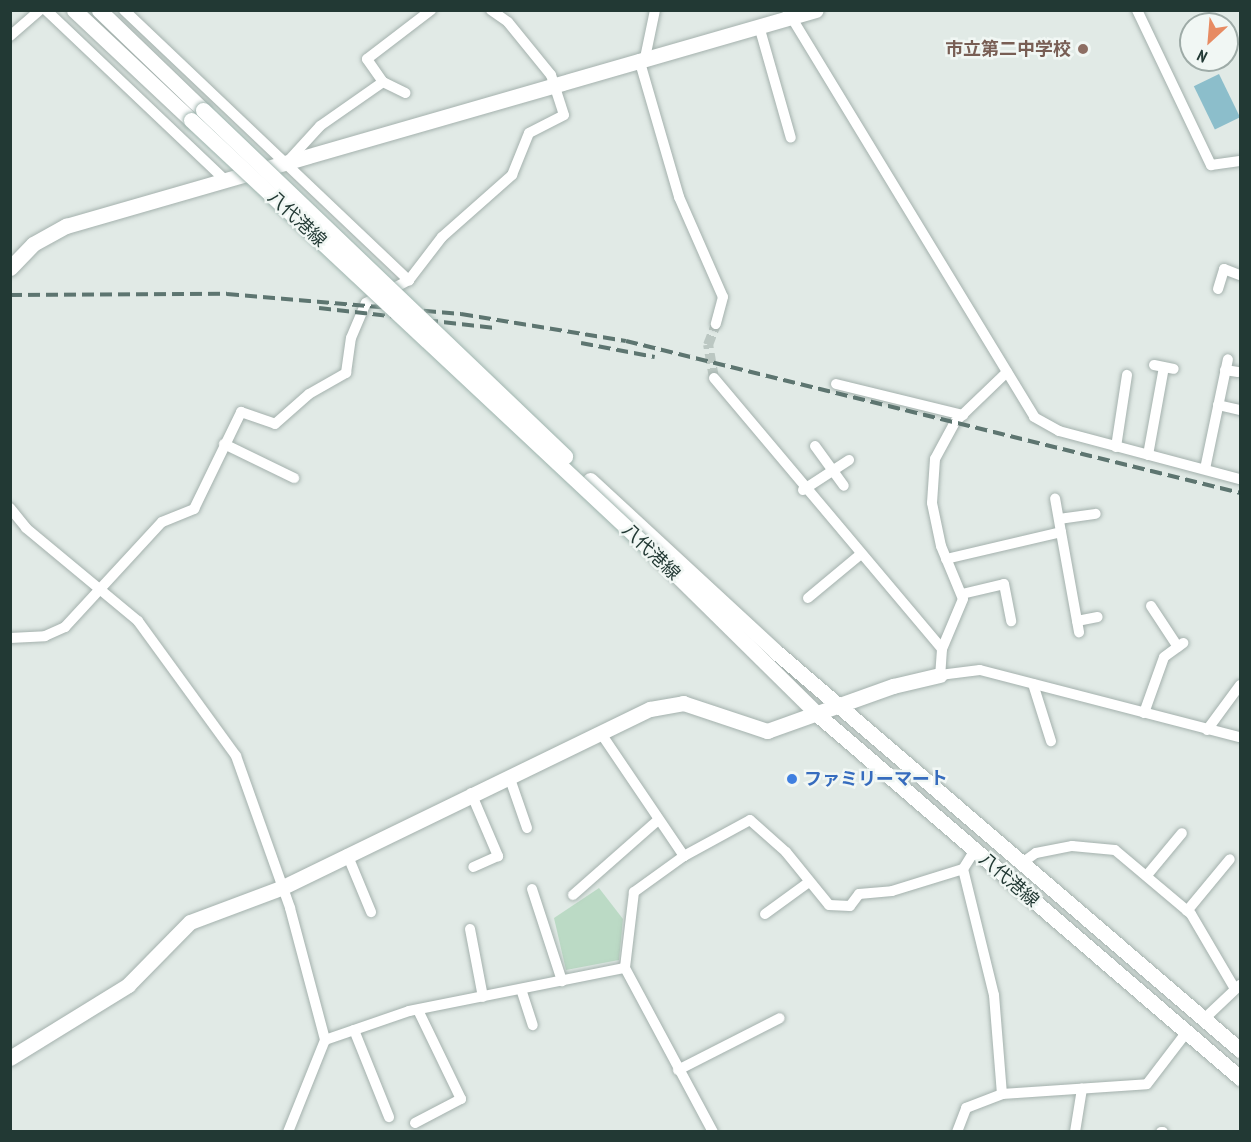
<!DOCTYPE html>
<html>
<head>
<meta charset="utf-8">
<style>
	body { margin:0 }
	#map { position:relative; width:1251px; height:1142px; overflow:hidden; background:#e1eae6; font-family:"PT Sans Narrow","Noto Sans JP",sans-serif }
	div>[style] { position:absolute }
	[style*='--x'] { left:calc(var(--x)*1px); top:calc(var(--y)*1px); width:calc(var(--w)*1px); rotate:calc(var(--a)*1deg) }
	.green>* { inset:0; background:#bbdac5 }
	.water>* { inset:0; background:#8cbecb; transform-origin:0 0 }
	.street-tunnel>* { height:10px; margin-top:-5px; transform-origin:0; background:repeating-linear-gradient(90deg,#bbc7c2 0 10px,transparent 0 15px) }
	.roads { filter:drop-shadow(0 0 2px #a4b1ad) drop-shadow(0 0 2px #a4b1ad) }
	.street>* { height:10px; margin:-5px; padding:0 5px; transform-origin:5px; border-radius:5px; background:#fff }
	.secondary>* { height:15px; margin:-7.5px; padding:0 7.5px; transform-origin:7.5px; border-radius:7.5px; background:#fff }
	.rail>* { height:4px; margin-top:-2px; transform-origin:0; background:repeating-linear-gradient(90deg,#5d7570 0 12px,transparent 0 18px) }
	.bridges { filter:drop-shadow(0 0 2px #a0b5af) drop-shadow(0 0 2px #a0b5af) }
	.secondary-bridge>* { height:15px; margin:-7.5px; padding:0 7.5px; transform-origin:7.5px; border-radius:7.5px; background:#fff }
	.dots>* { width:16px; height:16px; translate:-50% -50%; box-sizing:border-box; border:3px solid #f1f7f4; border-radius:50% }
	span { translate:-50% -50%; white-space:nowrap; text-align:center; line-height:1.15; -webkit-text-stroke:5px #f1f7f4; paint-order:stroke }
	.education-label { font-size:18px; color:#785e54; font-weight:700 }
	.right { translate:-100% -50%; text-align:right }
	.street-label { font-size:18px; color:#223934 }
	.shop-label { font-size:18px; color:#366cbe; font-weight:700 }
	.left { translate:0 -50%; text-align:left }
	.frame { position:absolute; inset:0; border:12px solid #223934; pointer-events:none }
	.north { position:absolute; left:1179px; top:12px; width:60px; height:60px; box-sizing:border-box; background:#f1f7f4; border:2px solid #9eaba7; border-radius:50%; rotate:206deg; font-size:16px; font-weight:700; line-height:24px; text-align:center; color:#223934 }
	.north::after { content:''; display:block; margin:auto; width:21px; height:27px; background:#e78b62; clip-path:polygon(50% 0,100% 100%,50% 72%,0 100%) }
</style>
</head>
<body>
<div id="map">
	<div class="green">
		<div style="clip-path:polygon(599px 888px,623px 919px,619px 960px,566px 970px,554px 918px)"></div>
	</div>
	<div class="water">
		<div style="left:1219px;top:74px;width:48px;height:28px;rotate:64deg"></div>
	</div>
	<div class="street-tunnel">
		<div style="--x:714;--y:378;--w:34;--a:-100"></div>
		<div style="--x:708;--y:345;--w:22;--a:-69"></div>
	</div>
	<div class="roads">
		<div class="street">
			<div style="--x:46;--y:10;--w:243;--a:43.5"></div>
			<div style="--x:124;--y:10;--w:393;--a:43.5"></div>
			<div style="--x:787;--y:10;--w:476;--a:58.7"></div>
			<div style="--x:1034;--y:417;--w:29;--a:29"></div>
			<div style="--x:1059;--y:431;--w:187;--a:14.9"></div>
			<div style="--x:1137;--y:10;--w:172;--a:64.5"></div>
			<div style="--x:1211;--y:165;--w:29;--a:-8"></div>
			<div style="--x:759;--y:26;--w:116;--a:74.1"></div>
			<div style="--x:10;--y:36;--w:40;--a:-41"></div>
			<div style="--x:645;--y:58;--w:49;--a:-78.2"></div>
			<div style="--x:639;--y:59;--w:144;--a:73.8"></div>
			<div style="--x:679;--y:197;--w:109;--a:66.3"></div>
			<div style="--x:723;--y:297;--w:28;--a:105"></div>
			<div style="--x:383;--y:82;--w:25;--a:26"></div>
			<div style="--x:289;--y:160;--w:46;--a:-47.6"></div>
			<div style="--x:320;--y:126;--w:77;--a:-34.9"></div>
			<div style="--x:383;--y:82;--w:28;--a:-125"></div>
			<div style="--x:367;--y:59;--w:81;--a:-37.4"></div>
			<div style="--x:1218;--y:289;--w:21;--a:-73"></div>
			<div style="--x:1224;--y:269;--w:17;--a:21"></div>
			<div style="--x:1154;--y:365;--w:20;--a:11"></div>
			<div style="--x:1225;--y:370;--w:13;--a:9"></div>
			<div style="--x:1007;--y:372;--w:72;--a:136.1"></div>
			<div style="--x:955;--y:422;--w:42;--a:118.4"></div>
			<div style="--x:935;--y:459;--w:44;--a:93.9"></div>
			<div style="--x:932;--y:503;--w:44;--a:78.2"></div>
			<div style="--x:941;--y:546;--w:57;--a:67.5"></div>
			<div style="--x:963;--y:599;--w:54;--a:112.8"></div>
			<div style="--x:942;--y:649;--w:26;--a:94"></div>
			<div style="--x:940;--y:675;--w:40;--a:-7.1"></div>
			<div style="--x:980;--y:670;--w:268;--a:14.5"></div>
			<div style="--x:714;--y:378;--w:354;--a:49.9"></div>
			<div style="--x:836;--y:384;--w:131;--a:13.7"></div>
			<div style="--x:1218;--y:405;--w:23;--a:13"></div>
			<div style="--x:224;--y:444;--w:78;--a:25.9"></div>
			<div style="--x:815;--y:446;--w:49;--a:54.1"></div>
			<div style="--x:1116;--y:447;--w:73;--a:-81.3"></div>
			<div style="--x:1148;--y:455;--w:89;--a:-79.7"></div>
			<div style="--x:1205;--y:469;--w:112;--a:-78.2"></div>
			<div style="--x:803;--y:490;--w:55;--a:-33.1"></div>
			<div style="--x:10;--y:508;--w:26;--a:51"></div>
			<div style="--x:26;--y:528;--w:146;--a:39.7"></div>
			<div style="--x:138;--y:621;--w:167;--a:54"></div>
			<div style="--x:236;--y:756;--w:161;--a:70.4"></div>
			<div style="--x:290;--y:908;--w:137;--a:75.1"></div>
			<div style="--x:325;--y:1040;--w:99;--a:111.9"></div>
			<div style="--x:1059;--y:519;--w:37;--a:-8"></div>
			<div style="--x:1061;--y:532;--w:102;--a:79.8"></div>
			<div style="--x:946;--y:559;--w:118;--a:-13.2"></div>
			<div style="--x:1061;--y:532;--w:34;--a:-100"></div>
			<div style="--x:962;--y:594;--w:43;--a:-13.4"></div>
			<div style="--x:1004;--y:584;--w:38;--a:79"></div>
			<div style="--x:808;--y:598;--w:69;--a:-39.7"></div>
			<div style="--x:1151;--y:606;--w:49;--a:56.6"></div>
			<div style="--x:1077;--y:621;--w:21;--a:-11"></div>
			<div style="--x:10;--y:638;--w:35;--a:-3"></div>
			<div style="--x:45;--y:636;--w:22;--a:-24"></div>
			<div style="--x:65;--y:627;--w:143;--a:-47.3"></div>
			<div style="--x:162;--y:522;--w:35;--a:-22"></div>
			<div style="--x:194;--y:509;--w:108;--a:-64.1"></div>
			<div style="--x:241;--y:412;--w:36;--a:19"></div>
			<div style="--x:275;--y:424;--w:45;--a:-41.4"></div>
			<div style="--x:309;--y:394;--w:43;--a:-29.6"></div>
			<div style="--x:346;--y:373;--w:35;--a:-82"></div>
			<div style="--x:351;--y:338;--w:38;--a:-67"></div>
			<div style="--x:366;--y:303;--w:49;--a:-28.1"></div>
			<div style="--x:409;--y:280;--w:54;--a:-52.5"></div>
			<div style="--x:442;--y:237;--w:94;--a:-41.5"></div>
			<div style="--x:512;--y:175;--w:45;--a:-68"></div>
			<div style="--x:529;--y:133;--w:39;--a:-27"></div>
			<div style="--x:564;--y:115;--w:42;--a:-108"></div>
			<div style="--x:551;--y:75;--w:68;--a:-129.1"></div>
			<div style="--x:508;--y:22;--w:21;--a:-145"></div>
			<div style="--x:1033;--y:684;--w:60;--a:72.5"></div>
			<div style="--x:1144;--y:713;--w:59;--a:-70.3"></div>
			<div style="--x:1164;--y:657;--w:24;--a:-36"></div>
			<div style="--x:1207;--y:730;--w:56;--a:-53.7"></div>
			<div style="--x:600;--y:732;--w:150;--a:55.9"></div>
			<div style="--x:684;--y:856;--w:62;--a:144.2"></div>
			<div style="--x:634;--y:892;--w:77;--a:96.8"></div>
			<div style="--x:625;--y:968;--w:186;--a:61.8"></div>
			<div style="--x:509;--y:776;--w:55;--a:70.9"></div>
			<div style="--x:471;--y:793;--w:69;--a:66.8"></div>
			<div style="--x:498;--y:856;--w:27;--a:156"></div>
			<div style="--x:975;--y:850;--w:22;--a:122"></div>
			<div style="--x:963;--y:869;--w:130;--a:76.2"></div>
			<div style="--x:994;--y:995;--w:99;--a:85.4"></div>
			<div style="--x:347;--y:854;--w:63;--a:67.5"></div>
			<div style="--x:684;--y:856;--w:75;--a:-28.6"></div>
			<div style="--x:750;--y:820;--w:48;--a:41.6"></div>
			<div style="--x:786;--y:852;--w:68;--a:50.9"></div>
			<div style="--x:829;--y:905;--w:21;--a:3"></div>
			<div style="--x:850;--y:906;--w:15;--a:-53"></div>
			<div style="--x:859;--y:894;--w:33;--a:-5"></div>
			<div style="--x:892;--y:891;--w:74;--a:-17.2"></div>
			<div style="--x:1022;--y:863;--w:17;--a:-36"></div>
			<div style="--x:1036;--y:853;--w:37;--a:-11"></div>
			<div style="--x:1072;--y:846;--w:43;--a:5.3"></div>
			<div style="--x:1115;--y:850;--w:99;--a:40.1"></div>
			<div style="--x:1191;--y:914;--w:87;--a:59.6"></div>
			<div style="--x:1148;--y:874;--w:53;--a:-50.3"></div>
			<div style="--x:532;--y:889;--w:97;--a:71.9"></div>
			<div style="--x:573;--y:895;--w:113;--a:-41.4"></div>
			<div style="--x:1187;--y:911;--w:67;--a:-50.4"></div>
			<div style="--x:765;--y:914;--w:54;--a:-36"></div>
			<div style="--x:470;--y:929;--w:69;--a:79.2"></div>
			<div style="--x:521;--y:989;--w:38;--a:72"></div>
			<div style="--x:1204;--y:1019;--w:50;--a:-43.4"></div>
			<div style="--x:354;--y:1030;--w:94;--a:68.1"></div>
			<div style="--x:325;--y:1040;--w:89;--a:-19"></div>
			<div style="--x:409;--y:1011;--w:220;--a:-11.3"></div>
			<div style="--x:678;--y:1070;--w:114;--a:-27"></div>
			<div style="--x:415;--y:1123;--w:52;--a:-27.6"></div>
			<div style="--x:461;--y:1099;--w:99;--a:-115.8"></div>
			<div style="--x:957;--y:1132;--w:26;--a:-69"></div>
			<div style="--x:966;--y:1108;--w:39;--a:-21"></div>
			<div style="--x:1002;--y:1094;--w:145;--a:-3.9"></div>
			<div style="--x:1147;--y:1084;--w:64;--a:-52.6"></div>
			<div style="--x:1075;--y:1132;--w:44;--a:-80.8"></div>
			<div style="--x:1161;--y:1132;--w:2;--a:0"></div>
		</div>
		<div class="secondary">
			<div style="--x:74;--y:10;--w:161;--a:43.2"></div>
			<div style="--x:99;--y:10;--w:144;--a:43.9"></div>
			<div style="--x:10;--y:268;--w:33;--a:-46"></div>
			<div style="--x:33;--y:244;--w:38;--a:-29"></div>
			<div style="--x:66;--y:226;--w:780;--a:-16.07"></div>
			<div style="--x:590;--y:480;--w:252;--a:42.7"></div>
			<div style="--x:775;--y:651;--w:613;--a:40.63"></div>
			<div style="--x:658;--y:557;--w:225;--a:44.6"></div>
			<div style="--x:818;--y:715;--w:557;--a:40.7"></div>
			<div style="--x:10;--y:1058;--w:139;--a:-31.7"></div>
			<div style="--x:128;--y:985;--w:88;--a:-45.5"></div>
			<div style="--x:190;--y:922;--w:99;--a:-20.6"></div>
			<div style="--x:283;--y:887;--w:408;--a:-25.9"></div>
			<div style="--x:650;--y:709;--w:34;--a:-10"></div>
			<div style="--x:683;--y:703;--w:89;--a:18.4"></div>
			<div style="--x:767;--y:731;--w:134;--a:-19.7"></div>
			<div style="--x:893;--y:686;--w:48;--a:-13.2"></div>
		</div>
	</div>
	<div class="rail">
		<div style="--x:10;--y:295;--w:217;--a:-0.3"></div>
		<div style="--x:227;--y:294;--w:235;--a:4.9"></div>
		<div style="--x:461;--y:314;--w:167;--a:9.3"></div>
		<div style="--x:626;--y:341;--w:633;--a:13.9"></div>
		<div style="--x:319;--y:308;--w:177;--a:6.5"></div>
		<div style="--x:581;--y:343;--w:75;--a:10.7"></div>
	</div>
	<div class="bridges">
		<div class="secondary-bridge">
			<div style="--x:203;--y:110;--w:501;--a:43.71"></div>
			<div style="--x:191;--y:120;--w:640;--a:43.1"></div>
		</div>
	</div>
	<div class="dots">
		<div style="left:1083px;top:49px;background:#8d6e63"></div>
		<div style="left:792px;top:779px;background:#3f7fe0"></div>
	</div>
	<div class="education-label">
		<span class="right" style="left:1071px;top:49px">市立第二中学校</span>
	</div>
	<div class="street-label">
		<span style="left:297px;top:219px;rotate:43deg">八代港線</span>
		<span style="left:651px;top:552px;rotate:44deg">八代港線</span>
		<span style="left:1009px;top:880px;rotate:41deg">八代港線</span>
	</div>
	<div class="shop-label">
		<span class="left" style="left:804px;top:779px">ファミリーマート</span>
	</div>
	<div class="frame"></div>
	<div class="north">N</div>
</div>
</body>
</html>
